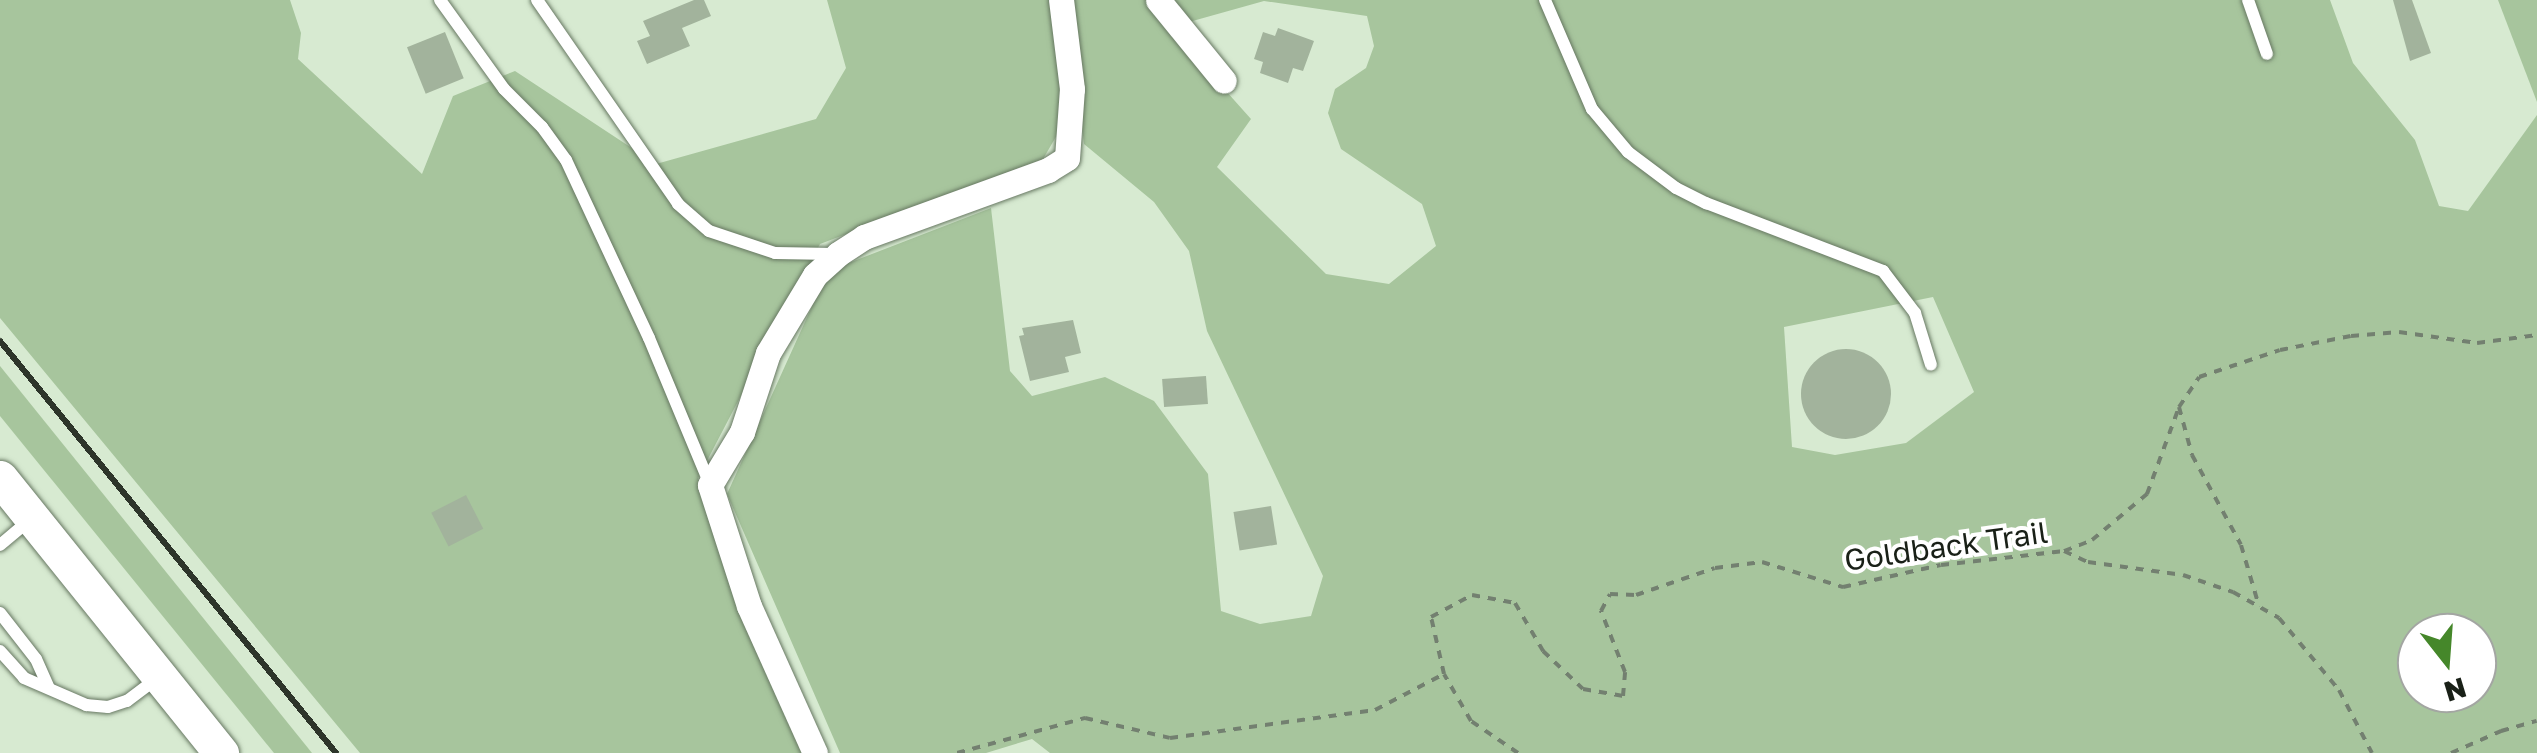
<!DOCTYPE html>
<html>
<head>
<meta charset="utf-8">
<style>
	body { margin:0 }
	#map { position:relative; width:2537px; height:753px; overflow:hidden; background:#d7ead1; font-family:"Golos Text",sans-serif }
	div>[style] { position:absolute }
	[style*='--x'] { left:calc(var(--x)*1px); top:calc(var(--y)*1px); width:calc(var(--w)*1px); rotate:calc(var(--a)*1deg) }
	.green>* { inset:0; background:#a7c59d }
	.building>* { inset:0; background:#a2b39c; transform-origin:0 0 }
	.round { border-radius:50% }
	.path>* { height:4px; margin-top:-2px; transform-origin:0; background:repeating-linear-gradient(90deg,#738070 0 8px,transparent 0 16px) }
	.roads { filter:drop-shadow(0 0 2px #677862) drop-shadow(0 0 2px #677862) }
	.service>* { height:12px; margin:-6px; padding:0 6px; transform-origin:6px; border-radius:6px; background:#fff }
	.minor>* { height:25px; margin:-12.5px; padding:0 12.5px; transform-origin:12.5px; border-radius:12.5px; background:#fff }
	.secondary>* { height:35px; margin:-17.5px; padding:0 17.5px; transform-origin:17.5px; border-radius:17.5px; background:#fff }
	.rail>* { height:6px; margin:-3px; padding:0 3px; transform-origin:3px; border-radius:3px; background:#2d352a }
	span { translate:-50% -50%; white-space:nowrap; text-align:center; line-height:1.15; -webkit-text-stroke:8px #fff; paint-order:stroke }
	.street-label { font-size:30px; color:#192017 }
	.north { position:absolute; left:2397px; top:613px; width:100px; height:100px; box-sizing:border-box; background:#fff; border:2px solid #a3a6a2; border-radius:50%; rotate:163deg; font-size:28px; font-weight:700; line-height:40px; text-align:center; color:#192017 }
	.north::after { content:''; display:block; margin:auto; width:35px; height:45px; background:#45872a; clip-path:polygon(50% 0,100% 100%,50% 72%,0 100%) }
</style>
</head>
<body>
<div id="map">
	<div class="green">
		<div style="clip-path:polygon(0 0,290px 0,301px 33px,298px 59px,422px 174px,453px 96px,515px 71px,656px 164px,816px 119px,846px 68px,827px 0,1051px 0,1062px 91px,1057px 135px,1043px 159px,820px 244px,698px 478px,729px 569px,803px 753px,360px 753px,0 318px)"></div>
		<div style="clip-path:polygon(evenodd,1067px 0,2330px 0,2353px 63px,2415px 140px,2439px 206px,2468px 211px,2537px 115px,2537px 753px,1050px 753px,1032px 739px,986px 753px,840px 753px,727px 494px,828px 271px,991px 208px,1010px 371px,1032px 396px,1105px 377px,1154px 401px,1208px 474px,1221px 611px,1260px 624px,1311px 616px,1323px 576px,1207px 331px,1189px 251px,1154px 202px,1084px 144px,1067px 0,1264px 1px,1367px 16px,1374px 46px,1366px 68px,1335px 89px,1328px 113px,1341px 149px,1422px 204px,1436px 246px,1389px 284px,1326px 274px,1217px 167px,1251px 119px,1176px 35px,1189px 22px,1264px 1px,1067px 0,1933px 297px,1974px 392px,1906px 443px,1835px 455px,1792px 447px,1784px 327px,1933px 297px,1067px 0,2417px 633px,2477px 633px,2477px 693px,2417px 693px,2417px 633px)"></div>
		<div style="clip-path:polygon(2498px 0,2537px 0,2537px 102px)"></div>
		<div style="clip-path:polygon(0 366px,312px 753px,274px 753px,0 416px)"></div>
	</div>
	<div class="building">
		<div style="clip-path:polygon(694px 0,704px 0,711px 16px,682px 28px,690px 46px,647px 64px,637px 41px,650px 36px,643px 21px)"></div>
		<div style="clip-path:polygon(2393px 0,2412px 0,2431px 53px,2410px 61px)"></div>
		<div style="clip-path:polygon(1278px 28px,1314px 41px,1303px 71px,1293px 68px,1288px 83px,1260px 73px,1263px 62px,1254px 59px,1263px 32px,1275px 36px)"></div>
		<div style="left:445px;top:32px;width:50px;height:41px;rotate:68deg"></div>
		<div style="clip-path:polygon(1073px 320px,1081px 353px,1065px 357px,1069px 372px,1030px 381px,1019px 336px,1024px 335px,1022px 328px)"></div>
		<div class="round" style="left:1801px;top:349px;width:90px;height:90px"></div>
		<div style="left:1206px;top:376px;width:28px;height:44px;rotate:86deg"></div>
		<div style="left:466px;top:495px;width:38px;height:39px;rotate:63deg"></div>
		<div style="left:1271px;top:506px;width:39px;height:38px;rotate:81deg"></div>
	</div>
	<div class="path">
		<div style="--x:2179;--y:407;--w:50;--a:74.8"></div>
		<div style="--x:2192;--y:455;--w:102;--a:61.4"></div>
		<div style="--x:2241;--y:545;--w:64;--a:73.6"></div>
		<div style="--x:2064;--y:551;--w:30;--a:-21"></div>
		<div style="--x:2092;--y:540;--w:72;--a:-39.9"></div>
		<div style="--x:2147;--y:494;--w:93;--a:-69.8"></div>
		<div style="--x:2179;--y:407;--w:36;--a:-56"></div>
		<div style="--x:2199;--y:377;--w:85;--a:-18.4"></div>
		<div style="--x:2280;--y:350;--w:72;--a:-11.2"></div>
		<div style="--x:2351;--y:336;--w:48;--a:-4.8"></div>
		<div style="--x:2399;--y:332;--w:79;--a:8"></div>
		<div style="--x:2477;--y:343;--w:61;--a:-7.6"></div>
		<div style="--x:957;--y:753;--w:133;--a:-15.3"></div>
		<div style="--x:1085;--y:718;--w:87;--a:13.2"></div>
		<div style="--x:1170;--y:738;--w:207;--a:-7.8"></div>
		<div style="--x:1375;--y:710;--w:78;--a:-27.6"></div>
		<div style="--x:1518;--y:753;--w:57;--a:-145.8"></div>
		<div style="--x:1471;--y:721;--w:54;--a:-119.9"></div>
		<div style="--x:1444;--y:674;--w:58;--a:-102.8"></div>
		<div style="--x:1431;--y:617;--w:47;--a:-28.2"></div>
		<div style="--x:1472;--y:595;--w:44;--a:10.5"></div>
		<div style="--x:1515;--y:603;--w:56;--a:59.7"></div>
		<div style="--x:1543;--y:651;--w:55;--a:43.5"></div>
		<div style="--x:1583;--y:689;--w:41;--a:9.9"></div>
		<div style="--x:1623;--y:696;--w:24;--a:-85"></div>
		<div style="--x:1625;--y:672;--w:66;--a:-111.5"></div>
		<div style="--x:1601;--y:611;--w:19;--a:-62"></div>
		<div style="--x:1610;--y:594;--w:26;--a:2"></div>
		<div style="--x:1636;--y:595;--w:83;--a:-18.9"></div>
		<div style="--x:1715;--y:568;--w:47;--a:-7.3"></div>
		<div style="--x:1762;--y:562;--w:85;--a:17.2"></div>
		<div style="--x:1843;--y:587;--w:100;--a:-12.7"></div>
		<div style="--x:1941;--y:565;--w:124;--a:-6.5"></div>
		<div style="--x:2064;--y:551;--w:26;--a:25"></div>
		<div style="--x:2088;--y:562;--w:96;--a:7.8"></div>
		<div style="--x:2183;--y:575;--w:53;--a:18.8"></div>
		<div style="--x:2233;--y:592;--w:53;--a:29.5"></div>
		<div style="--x:2279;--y:618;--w:94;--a:50.2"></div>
		<div style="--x:2339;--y:690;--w:71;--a:62.4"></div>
		<div style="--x:2451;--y:753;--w:55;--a:-23.7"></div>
		<div style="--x:2501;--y:731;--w:37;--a:-16"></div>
	</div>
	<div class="roads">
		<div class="service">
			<div style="--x:440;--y:0;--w:110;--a:54.3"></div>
			<div style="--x:504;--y:89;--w:54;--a:45"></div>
			<div style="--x:542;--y:127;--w:41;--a:54"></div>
			<div style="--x:566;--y:160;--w:196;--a:65"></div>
			<div style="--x:649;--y:338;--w:156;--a:67.4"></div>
			<div style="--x:537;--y:0;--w:248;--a:55.3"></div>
			<div style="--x:678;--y:204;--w:41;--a:41.1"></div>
			<div style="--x:709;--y:231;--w:70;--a:18.4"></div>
			<div style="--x:775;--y:253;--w:59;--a:1"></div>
			<div style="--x:1545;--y:0;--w:119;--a:66.7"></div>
			<div style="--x:1592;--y:109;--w:56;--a:50.1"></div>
			<div style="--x:1628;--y:152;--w:60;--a:36.9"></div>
			<div style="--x:1676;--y:188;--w:34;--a:27"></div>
			<div style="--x:1706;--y:203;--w:190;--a:21"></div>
			<div style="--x:1883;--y:271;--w:53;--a:52.7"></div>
			<div style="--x:1915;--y:313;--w:54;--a:72.9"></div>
			<div style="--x:2248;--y:0;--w:57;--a:70.6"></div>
			<div style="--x:0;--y:545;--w:39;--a:-40"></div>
			<div style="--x:0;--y:613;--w:58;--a:52"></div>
			<div style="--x:36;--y:659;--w:30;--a:66"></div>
			<div style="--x:0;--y:651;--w:36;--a:48"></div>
			<div style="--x:24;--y:678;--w:68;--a:23.5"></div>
			<div style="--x:86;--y:705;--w:22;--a:5"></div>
			<div style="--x:108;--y:707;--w:20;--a:-18"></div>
			<div style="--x:127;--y:701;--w:39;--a:-37"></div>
		</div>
		<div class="minor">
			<div style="--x:1158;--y:0;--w:104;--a:50.8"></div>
			<div style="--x:815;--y:753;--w:161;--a:-114.2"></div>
			<div style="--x:749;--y:606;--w:127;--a:-107.9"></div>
			<div style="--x:710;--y:485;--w:62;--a:-58.9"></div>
			<div style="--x:742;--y:432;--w:83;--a:-71.8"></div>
			<div style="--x:768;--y:353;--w:91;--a:-58.9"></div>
			<div style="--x:815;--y:275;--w:31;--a:-42"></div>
			<div style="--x:838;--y:254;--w:31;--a:-33"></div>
			<div style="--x:864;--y:237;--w:196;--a:-20"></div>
			<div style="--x:1048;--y:170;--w:22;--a:-32"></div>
			<div style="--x:1067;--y:158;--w:69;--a:-85.9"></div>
			<div style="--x:1072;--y:89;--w:90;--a:-97"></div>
		</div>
		<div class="secondary">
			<div style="--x:0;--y:478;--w:353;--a:51.2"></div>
		</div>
	</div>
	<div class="rail">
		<div style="--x:0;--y:341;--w:532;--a:50.8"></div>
	</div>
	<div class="street-label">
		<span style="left:1946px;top:546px;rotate:-8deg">Goldback Trail</span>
	</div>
	<div class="north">N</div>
</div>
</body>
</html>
